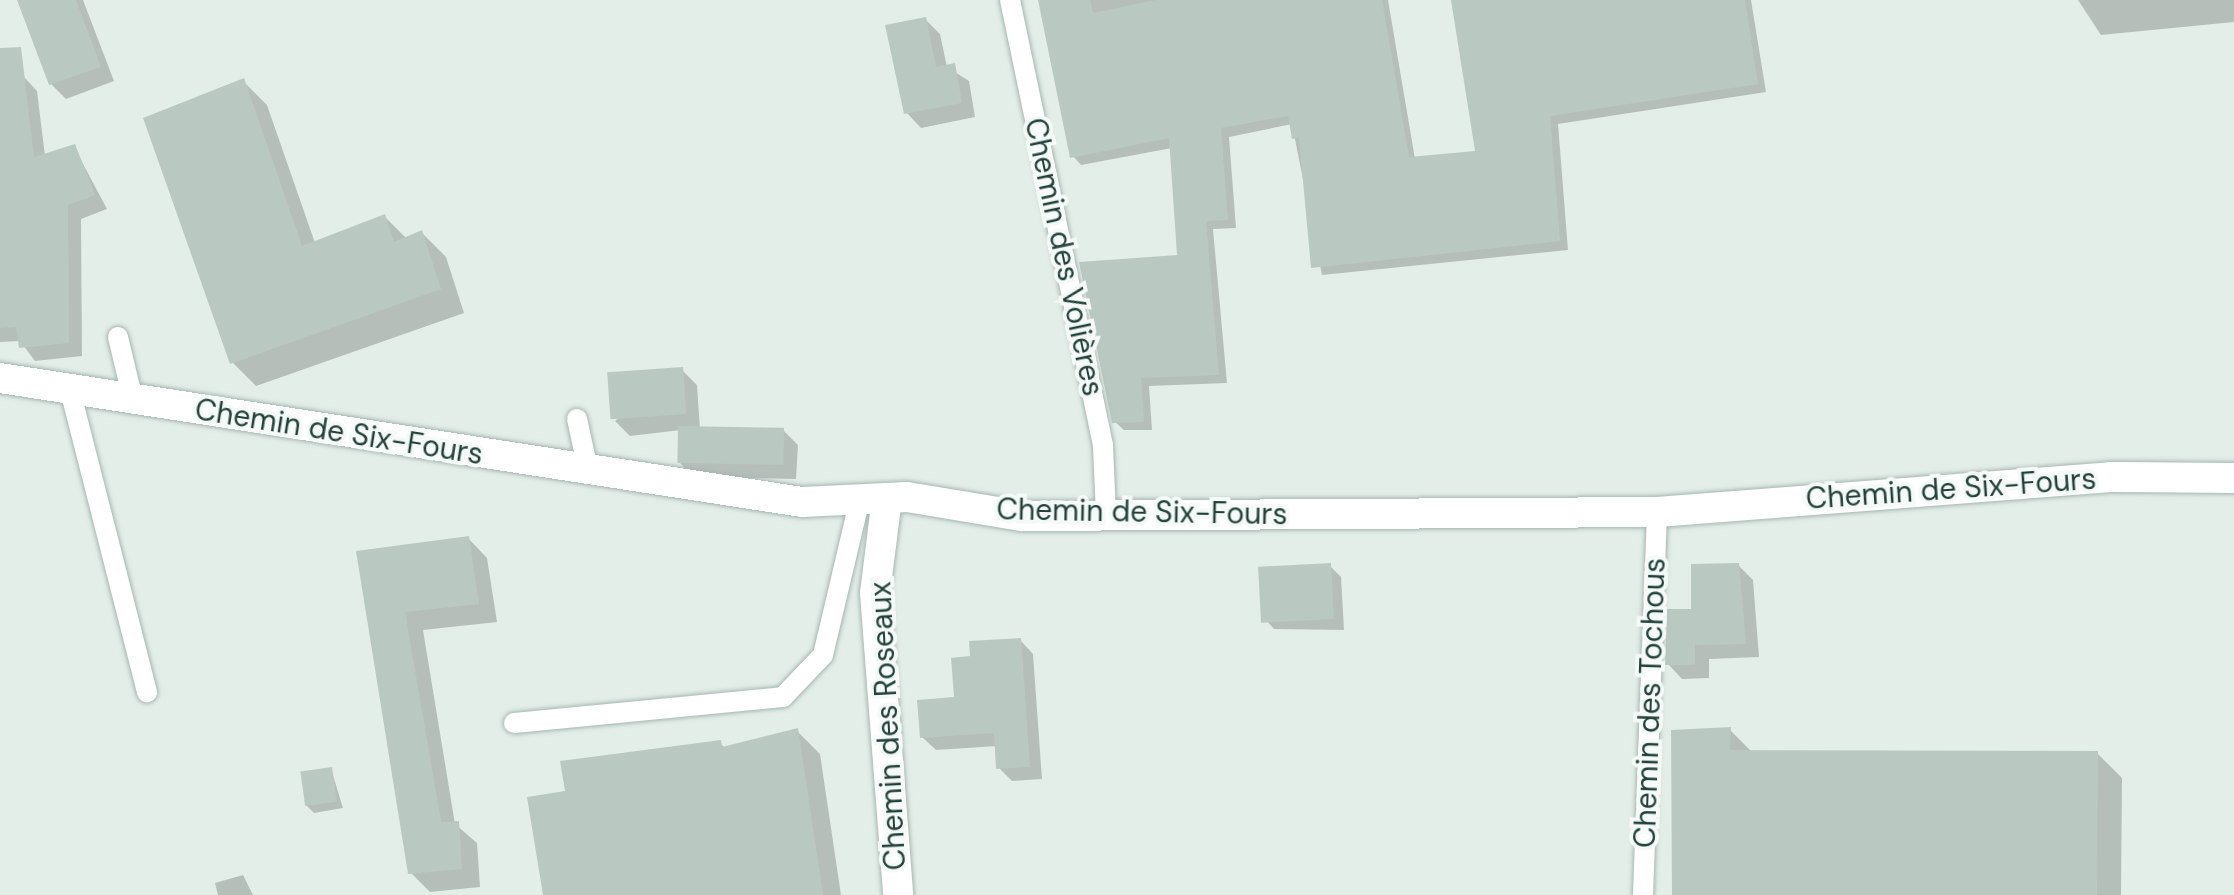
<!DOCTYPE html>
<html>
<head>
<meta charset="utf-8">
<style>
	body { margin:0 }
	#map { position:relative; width:2234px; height:895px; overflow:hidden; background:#e4eee9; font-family:"DM Sans",sans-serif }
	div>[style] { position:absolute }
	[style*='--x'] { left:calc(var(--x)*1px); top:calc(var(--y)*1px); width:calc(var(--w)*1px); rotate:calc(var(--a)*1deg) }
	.shadow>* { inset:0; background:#0003 }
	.building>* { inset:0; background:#b9c9c2; transform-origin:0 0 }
	.roads { filter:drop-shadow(0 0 2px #a6b7b0) drop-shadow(0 0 2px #a6b7b0) }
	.service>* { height:20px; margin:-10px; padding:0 10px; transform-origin:10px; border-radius:10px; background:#fff }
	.minor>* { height:30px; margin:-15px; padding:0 15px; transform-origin:15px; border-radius:15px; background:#fff }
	span { translate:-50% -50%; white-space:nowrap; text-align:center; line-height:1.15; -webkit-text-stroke:8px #f5faf8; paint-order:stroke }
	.street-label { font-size:30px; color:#224138 }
</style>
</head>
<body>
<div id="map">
	<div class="shadow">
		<div style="clip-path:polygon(20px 0,83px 0,114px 81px,66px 99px,51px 84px)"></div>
		<div style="clip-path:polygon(1039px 0,1388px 0,1415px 159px,1478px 154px,1454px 0,1751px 0,1766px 92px,1558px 124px,1568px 250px,1322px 275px,1292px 124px,1229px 137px,1236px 228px,1213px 229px,1227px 383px,1149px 386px,1152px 430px,1124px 430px,1114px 421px,1180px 257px,1172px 148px,1081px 165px,1073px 156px)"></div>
		<div style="clip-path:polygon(2078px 0,2234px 0,2234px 22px,2101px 35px)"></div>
		<div style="clip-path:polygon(925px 19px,940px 34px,947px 67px,969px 81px,975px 117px,921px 128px,907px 113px)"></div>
		<div style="clip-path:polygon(23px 76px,37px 91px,45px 156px,74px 147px,107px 209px,81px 219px,82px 356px,35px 361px,20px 341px,0 342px,0 80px)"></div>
		<div style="clip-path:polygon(243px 81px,267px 105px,315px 243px,385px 217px,408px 240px,422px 233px,446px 257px,464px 313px,256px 386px,232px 362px)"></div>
		<div style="clip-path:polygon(682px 370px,697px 385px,700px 429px,783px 430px,798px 445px,796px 479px,694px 477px,679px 462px,681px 430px,630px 436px,615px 421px)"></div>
		<div style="clip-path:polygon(468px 538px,487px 558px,497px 622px,423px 630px,455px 824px,477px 843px,480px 887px,430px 892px,410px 872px,358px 553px)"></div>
		<div style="clip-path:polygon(1738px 565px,1753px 580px,1759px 657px,1709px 659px,1709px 678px,1682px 679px,1668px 664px,1693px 611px)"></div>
		<div style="clip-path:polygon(1330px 566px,1341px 577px,1344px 630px,1274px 629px,1263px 617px)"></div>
		<div style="clip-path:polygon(1020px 640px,1033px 654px,1042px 779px,1012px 781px,998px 767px,997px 746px,936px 750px,922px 737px,957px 700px,973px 659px)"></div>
		<div style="clip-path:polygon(1730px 730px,1752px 752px,2097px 753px,2122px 778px,2121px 895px,1674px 895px)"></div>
		<div style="clip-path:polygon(797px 731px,820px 754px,841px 895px,546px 895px,568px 793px,720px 743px,726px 749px)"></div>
		<div style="clip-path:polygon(331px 769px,343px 808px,314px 813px,307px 806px)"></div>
		<div style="clip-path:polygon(243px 875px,253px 895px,218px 895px,215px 883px)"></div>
	</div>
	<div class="building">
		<div style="clip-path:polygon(17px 0,76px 0,101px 67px,49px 85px)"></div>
		<div style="clip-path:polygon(1038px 0,1090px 0,1093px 13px,1156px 0,1382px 0,1409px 157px,1475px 151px,1451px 0,1745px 0,1758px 84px,1550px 116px,1560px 241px,1311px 268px,1299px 138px,1292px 139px,1288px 116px,1221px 128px,1228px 220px,1206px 221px,1219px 375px,1141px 378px,1144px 422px,1112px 423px,1079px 262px,1177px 255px,1169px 138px,1070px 158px)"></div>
		<div style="clip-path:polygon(926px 17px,936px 67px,955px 63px,962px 103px,904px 114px,885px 25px)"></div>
		<div style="clip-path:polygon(21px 47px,34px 157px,75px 144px,95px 195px,68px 205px,69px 343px,19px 348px,16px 327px,0 328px,0 48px)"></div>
		<div style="clip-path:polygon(244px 78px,302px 246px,385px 214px,394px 242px,422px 230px,441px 289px,230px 364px,143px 118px)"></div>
		<div style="left:683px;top:367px;width:47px;height:76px;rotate:86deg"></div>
		<div style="left:678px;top:426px;width:106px;height:37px;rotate:1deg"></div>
		<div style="clip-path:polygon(469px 536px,479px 604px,405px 612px,441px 822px,459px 821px,462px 869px,408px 874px,356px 551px)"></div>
		<div style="left:1331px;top:563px;width:56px;height:73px;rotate:87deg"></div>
		<div style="clip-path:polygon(1739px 563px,1746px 644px,1695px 645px,1695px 665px,1665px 665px,1667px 609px,1691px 609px,1691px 564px)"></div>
		<div style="clip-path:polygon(1021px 638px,1030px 767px,996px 769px,994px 733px,920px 738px,917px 700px,954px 697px,951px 658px,970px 656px,969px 641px)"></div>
		<div style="clip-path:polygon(1731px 727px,1730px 750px,2098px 751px,2097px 895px,1672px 895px,1671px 730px)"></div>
		<div style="clip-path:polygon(798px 728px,823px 895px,543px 895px,527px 797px,565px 791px,560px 761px,721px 740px,722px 747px)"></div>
		<div style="left:332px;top:767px;width:35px;height:32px;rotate:82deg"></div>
	</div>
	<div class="roads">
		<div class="service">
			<div style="--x:1010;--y:0;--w:456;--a:78.2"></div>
			<div style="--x:1103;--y:446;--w:70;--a:87.5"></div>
			<div style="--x:118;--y:337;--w:65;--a:76.6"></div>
			<div style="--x:70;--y:390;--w:312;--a:75.7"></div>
			<div style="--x:577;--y:419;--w:52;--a:77.8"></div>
			<div style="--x:514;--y:723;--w:270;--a:-5.5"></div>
			<div style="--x:783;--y:697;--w:58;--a:-46.4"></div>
			<div style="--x:823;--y:655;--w:160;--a:-76.7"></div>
			<div style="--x:1643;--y:895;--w:383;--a:-87.9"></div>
		</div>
		<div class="minor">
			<div style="--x:0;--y:378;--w:812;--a:8.79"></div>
			<div style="--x:802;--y:502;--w:105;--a:-2.7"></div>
			<div style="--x:907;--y:497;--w:117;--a:9.4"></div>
			<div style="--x:1022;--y:516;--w:635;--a:-0.36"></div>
			<div style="--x:1657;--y:512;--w:455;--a:-4.4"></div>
			<div style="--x:2111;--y:477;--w:123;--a:0.5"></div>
			<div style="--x:887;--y:498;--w:96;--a:97.2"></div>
			<div style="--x:875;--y:593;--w:303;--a:85.6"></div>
		</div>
	</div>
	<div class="street-label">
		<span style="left:1064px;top:257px;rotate:78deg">Chemin des Volières</span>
		<span style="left:339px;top:432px;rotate:9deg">Chemin de Six-Fours</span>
		<span style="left:1951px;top:489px;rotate:-4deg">Chemin de Six-Fours</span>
		<span style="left:1142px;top:512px;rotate:1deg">Chemin de Six-Fours</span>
		<span style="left:1650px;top:703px;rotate:-88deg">Chemin des Tochous</span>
		<span style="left:888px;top:726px;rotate:-93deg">Chemin des Roseaux</span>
	</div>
</div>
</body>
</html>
